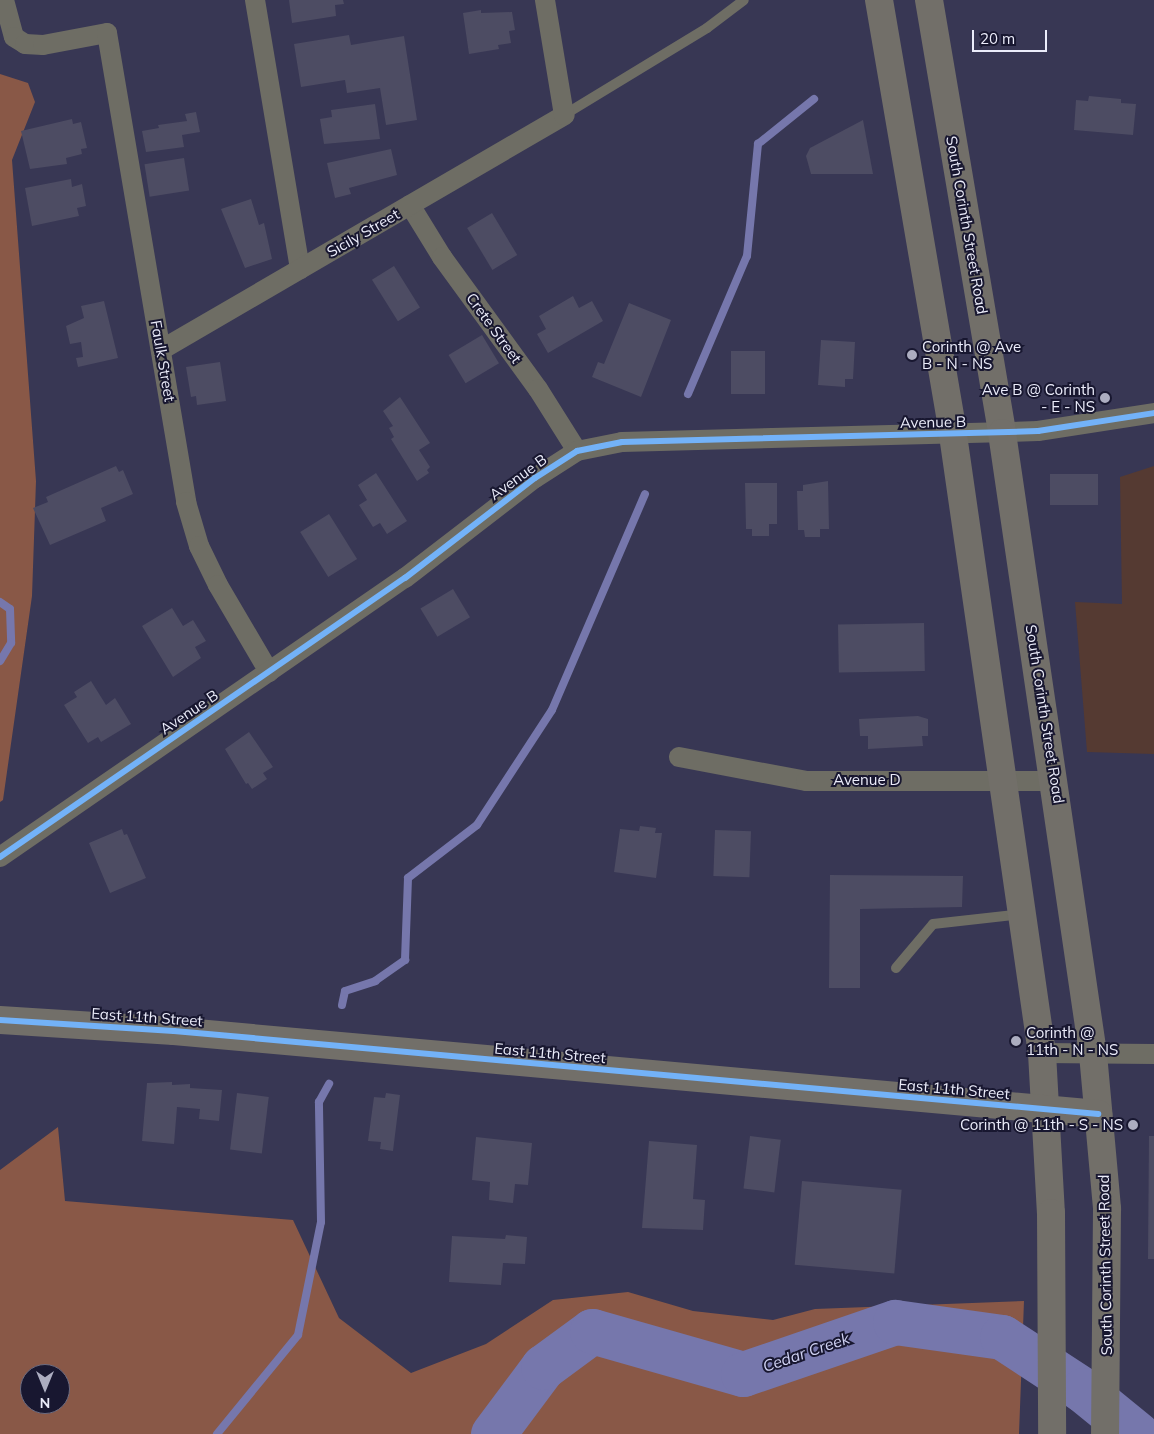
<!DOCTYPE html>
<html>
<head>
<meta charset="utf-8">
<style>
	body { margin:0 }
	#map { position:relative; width:1154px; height:1434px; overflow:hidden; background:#383754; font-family:Mulish,sans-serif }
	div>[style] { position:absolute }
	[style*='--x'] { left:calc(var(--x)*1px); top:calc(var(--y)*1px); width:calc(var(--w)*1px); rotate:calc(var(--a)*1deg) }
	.green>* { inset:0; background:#553a32 }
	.forest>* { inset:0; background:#895847 }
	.stream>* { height:8px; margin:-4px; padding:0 4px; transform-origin:4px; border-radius:4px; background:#7677ac }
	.river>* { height:45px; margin:-22.5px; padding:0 22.5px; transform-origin:22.5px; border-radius:22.5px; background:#7677ac }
	.building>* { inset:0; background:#4d4c63; transform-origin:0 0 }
	.lane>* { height:10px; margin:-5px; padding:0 5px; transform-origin:5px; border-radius:5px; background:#6e6d64 }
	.street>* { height:20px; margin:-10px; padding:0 10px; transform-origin:10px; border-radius:10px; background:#6e6d64 }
	.secondary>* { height:28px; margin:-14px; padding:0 14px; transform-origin:14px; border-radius:14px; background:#726f69 }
	.cycleway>* { height:6px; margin:-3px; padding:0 3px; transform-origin:3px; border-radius:3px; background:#73b2f8 }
	.dots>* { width:14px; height:14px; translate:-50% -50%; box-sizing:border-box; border:2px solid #181730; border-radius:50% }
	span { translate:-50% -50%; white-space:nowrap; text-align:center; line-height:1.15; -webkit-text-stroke:4px #181730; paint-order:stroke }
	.street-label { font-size:15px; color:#ebecfa }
	.poi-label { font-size:15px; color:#ebecfa }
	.left { translate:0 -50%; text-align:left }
	.right { translate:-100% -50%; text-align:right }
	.water-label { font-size:16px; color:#d0d2f3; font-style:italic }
	.north { position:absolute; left:20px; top:1364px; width:50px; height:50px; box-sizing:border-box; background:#181730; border:1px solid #6c6c81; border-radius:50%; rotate:180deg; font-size:14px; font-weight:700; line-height:20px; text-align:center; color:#ebecfa }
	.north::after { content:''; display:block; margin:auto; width:18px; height:22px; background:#acadc0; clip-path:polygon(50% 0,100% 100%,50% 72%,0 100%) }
	.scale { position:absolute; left:972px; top:30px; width:75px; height:22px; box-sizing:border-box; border:2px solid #ebecfa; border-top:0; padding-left:6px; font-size:15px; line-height:18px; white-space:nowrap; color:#ebecfa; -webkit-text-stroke:4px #181730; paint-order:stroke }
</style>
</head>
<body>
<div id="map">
	<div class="green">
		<div style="clip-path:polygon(1154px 466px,1154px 754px,1087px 752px,1075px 602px,1122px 604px,1120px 477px)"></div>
	</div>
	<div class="forest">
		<div style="clip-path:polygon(0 74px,28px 83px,35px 102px,12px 160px,36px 481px,32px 596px,3px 800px,0 802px)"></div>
		<div style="clip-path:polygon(evenodd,58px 1127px,65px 1201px,293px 1220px,339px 1318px,411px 1373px,486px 1344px,553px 1300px,628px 1292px,693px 1311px,773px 1320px,815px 1309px,1024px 1301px,1019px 1434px,0 1434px,0 1170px,58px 1127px,30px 1374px,60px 1374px,60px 1404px,30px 1404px,30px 1374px)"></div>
	</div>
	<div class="stream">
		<div style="--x:688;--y:394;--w:150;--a:-66.9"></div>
		<div style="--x:747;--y:256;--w:113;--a:-84.4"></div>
		<div style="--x:758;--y:144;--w:72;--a:-38.8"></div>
		<div style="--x:0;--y:602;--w:12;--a:35"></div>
		<div style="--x:10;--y:609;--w:34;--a:88"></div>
		<div style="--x:11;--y:643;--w:21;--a:121"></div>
		<div style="--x:342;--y:1005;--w:14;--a:-78"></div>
		<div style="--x:345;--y:991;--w:32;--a:-18"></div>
		<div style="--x:375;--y:981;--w:37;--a:-35"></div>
		<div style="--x:405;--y:960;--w:82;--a:-87.9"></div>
		<div style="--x:408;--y:878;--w:87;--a:-37.5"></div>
		<div style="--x:477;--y:825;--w:137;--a:-56.9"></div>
		<div style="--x:552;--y:710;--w:235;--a:-66.7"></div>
		<div style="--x:217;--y:1434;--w:128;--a:-50.7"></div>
		<div style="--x:298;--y:1335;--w:115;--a:-78.5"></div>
		<div style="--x:321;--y:1222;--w:120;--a:-91"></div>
		<div style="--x:319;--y:1102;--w:21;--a:-61"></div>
	</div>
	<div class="river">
		<div style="--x:493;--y:1434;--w:84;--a:-53.3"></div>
		<div style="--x:543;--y:1367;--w:61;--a:-36.3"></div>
		<div style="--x:592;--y:1331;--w:157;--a:15.9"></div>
		<div style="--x:743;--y:1374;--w:161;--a:-18.9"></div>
		<div style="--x:895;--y:1322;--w:108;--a:8"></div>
		<div style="--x:1002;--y:1337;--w:97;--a:33.2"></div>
		<div style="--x:1083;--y:1390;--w:70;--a:39.2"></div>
	</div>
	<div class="building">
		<div style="clip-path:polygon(289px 0,343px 0,344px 4px,335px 5px,336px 16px,292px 23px)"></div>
		<div style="clip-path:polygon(481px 10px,481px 13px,512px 12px,515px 30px,509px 31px,511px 43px,498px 45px,499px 49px,469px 54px,463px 13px)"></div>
		<div style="clip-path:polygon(349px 35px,351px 45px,404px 36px,417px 120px,386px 125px,380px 88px,347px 93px,345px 80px,301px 87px,294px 44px)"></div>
		<div style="clip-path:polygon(1089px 96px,1121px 99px,1121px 103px,1136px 104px,1133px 135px,1074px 130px,1076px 100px,1088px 101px)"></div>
		<div style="clip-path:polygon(375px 104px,380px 139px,324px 144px,320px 119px,332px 117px,331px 110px)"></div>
		<div style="clip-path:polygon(196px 112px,200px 132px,182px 135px,184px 147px,146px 152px,142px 131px,159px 128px,158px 125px,187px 121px,185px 114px)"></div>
		<div style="clip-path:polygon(72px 119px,73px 124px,81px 122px,87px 148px,81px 149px,82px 154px,66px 158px,67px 164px,30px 169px,21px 131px)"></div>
		<div style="clip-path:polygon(863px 120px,873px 174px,811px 174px,806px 156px,810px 148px)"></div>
		<div style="clip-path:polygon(391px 149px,397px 175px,349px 188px,351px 194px,335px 198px,327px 163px)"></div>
		<div style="left:184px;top:158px;width:33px;height:40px;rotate:81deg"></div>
		<div style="clip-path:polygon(71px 179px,72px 187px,82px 184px,86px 206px,77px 208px,79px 216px,32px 226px,25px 188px)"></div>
		<div style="clip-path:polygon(251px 199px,259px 225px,264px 223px,272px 259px,245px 268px,221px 209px)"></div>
		<div style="left:492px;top:213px;width:49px;height:29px;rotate:59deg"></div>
		<div style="left:394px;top:266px;width:49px;height:26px;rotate:58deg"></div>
		<div style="clip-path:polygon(573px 296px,579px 308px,592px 301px,603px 321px,548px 353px,537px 334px,546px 329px,539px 316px)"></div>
		<div style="clip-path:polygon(104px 301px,118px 358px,78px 367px,76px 358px,83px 357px,81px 342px,70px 344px,66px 326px,84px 318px,81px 306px)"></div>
		<div style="clip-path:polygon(629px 303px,671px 320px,641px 397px,592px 377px,598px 362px,604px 364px)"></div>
		<div style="left:482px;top:335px;width:33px;height:39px;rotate:59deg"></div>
		<div style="clip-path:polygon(821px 340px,855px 342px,853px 379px,845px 379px,845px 387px,818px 385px)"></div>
		<div style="left:731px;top:351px;width:34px;height:43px"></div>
		<div style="clip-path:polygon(220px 362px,226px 401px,197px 405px,196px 396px,191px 397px,186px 367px)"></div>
		<div style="clip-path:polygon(400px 397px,430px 443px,419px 450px,430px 467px,427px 470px,429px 473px,417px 481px,391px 439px,394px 437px,389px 428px,393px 426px,383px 411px)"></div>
		<div style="clip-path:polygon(116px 466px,119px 472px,123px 470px,133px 494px,101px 508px,106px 521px,50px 545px,33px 508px,48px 502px,46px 497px)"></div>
		<div style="clip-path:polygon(376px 473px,407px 521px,387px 534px,380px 523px,373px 527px,359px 505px,367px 500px,358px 485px)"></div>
		<div style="left:1050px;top:474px;width:48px;height:31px"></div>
		<div style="clip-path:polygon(828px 481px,829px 529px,820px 529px,820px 537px,805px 537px,804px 530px,798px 530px,797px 491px,803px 491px,803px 485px)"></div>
		<div style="clip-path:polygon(745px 483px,777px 483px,777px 524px,769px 524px,769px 536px,752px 536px,752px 529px,746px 529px)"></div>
		<div style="left:329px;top:514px;width:53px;height:34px;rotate:58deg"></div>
		<div style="left:453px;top:589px;width:33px;height:38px;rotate:59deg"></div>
		<div style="clip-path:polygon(172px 608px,183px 626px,193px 620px,206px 641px,195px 647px,201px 658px,173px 677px,142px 626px)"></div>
		<div style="left:924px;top:623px;width:48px;height:86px;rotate:89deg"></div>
		<div style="clip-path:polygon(91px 681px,106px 705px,115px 698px,131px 724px,101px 742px,98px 737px,88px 743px,64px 705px,77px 697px,74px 692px)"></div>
		<div style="clip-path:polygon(918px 716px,928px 719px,928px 736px,922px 736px,923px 746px,868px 749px,868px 736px,860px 736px,859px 719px)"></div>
		<div style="clip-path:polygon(249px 732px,273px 767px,263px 773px,267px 779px,252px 789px,248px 783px,246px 784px,225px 749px)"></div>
		<div style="clip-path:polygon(640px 826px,656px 828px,655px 833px,662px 833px,656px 878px,614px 872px,620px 829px,639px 831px)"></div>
		<div style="clip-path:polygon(122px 829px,124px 835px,127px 834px,146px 878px,110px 893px,89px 843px)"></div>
		<div style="left:715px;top:830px;width:36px;height:46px;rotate:2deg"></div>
		<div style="clip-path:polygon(830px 875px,963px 876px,962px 907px,860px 909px,860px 988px,829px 988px)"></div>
		<div style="clip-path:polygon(172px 1082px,172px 1085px,190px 1084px,190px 1088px,222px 1090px,219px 1121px,199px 1119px,200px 1109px,177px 1107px,174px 1144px,142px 1141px,147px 1083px)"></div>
		<div style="left:237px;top:1093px;width:32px;height:57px;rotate:7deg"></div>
		<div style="clip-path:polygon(386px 1093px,400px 1095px,393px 1151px,380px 1149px,381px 1142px,368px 1141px,374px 1097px,385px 1098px)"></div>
		<div style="left:750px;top:1136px;width:31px;height:53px;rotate:7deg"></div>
		<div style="clip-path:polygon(1149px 1136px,1154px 1136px,1154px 1259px,1148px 1259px)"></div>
		<div style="clip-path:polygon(476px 1137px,532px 1143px,528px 1185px,515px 1184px,513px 1203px,489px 1200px,490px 1182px,472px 1180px)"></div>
		<div style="clip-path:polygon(649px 1141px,697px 1145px,693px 1199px,705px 1200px,703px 1230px,642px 1228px)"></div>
		<div style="left:802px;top:1181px;width:100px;height:84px;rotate:5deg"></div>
		<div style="clip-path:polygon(506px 1235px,527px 1237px,525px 1264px,503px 1263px,501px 1285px,449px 1282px,452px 1236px,505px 1239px)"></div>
	</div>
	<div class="lane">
		<div style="--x:564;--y:115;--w:167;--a:-31.3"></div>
		<div style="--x:707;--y:28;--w:46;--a:-37.1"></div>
		<div style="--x:896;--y:968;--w:57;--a:-49.9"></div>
		<div style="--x:933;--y:924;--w:90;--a:-6.4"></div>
	</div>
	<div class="street">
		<div style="--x:4;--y:0;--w:38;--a:75"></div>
		<div style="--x:14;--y:37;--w:13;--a:32"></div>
		<div style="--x:25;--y:44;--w:18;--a:3"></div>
		<div style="--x:43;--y:45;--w:65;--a:-10.6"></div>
		<div style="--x:107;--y:33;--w:476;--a:80.4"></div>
		<div style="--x:186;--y:502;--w:46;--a:73.5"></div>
		<div style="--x:199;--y:546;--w:43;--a:64"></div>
		<div style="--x:218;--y:585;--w:101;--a:59.6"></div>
		<div style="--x:255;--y:0;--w:273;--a:80.5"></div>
		<div style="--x:410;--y:205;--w:61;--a:58.4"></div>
		<div style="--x:442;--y:257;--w:163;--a:54"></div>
		<div style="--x:538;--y:389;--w:73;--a:57.8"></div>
		<div style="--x:161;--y:350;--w:467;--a:-30.2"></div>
		<div style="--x:564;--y:115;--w:117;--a:-99.4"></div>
		<div style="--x:679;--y:757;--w:129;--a:10.7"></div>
		<div style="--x:806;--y:781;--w:250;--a:0"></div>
		<div style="--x:0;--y:857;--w:492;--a:-34.6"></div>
		<div style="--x:405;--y:578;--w:164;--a:-37.6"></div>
		<div style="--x:535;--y:478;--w:50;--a:-32.7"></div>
		<div style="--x:577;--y:451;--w:46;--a:-11.3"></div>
		<div style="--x:622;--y:442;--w:416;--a:-1.5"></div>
		<div style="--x:1038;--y:431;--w:117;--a:-8.8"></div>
		<div style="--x:1042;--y:1053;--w:112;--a:0.5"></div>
	</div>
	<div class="secondary">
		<div style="--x:879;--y:0;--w:441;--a:80.3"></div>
		<div style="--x:953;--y:435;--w:624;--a:81.81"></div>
		<div style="--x:1042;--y:1053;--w:160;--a:86.8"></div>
		<div style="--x:1051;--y:1213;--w:221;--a:89.7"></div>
		<div style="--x:929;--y:0;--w:439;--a:80.4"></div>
		<div style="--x:1002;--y:433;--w:628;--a:81.66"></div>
		<div style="--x:1093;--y:1054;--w:156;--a:84.8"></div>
		<div style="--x:1107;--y:1209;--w:225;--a:90.5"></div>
		<div style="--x:0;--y:1020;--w:174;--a:3.6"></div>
		<div style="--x:174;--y:1031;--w:928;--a:5.13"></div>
	</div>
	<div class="cycleway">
		<div style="--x:0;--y:857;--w:492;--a:-34.6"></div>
		<div style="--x:405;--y:578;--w:164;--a:-37.6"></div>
		<div style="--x:535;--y:478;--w:50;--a:-32.7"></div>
		<div style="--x:577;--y:451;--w:46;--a:-11.3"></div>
		<div style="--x:622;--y:442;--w:416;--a:-1.5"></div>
		<div style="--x:1038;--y:431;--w:117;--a:-8.8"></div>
		<div style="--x:0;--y:1020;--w:174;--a:3.6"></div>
		<div style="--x:174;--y:1031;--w:928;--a:5.13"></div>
	</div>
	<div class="dots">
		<div style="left:912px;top:355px;background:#acadc0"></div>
		<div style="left:1105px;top:398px;background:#acadc0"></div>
		<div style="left:1016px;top:1041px;background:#acadc0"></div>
		<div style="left:1133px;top:1125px;background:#acadc0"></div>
	</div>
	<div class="street-label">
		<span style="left:967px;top:225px;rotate:80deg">South Corinth Street Road</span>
		<span style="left:363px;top:233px;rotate:-30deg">Sicily Street</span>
		<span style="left:494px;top:328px;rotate:54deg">Crete Street</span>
		<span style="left:163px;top:361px;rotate:80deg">Faulk Street</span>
		<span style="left:933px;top:422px;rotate:-1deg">Avenue B</span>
		<span style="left:518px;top:477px;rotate:-36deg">Avenue B</span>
		<span style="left:189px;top:712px;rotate:-34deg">Avenue B</span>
		<span style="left:1045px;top:714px;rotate:81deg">South Corinth Street Road</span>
		<span style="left:867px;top:780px">Avenue D</span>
		<span style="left:147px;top:1017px;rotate:4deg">East 11th Street</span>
		<span style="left:550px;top:1053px;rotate:5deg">East 11th Street</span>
		<span style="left:954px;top:1089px;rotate:5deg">East 11th Street</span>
		<span style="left:1105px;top:1265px;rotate:-91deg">South Corinth Street Road</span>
	</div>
	<div class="poi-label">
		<span class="left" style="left:922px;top:355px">Corinth @ Ave<br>B - N - NS</span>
		<span class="right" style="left:1095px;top:398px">Ave B @ Corinth<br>- E - NS</span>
		<span class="left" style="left:1026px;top:1041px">Corinth @<br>11th - N - NS</span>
		<span class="right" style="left:1123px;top:1125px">Corinth @ 11th - S - NS</span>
	</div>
	<div class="water-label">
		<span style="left:806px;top:1352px;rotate:-19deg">Cedar Creek</span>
	</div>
	<div class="north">N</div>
	<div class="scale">20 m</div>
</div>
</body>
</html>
